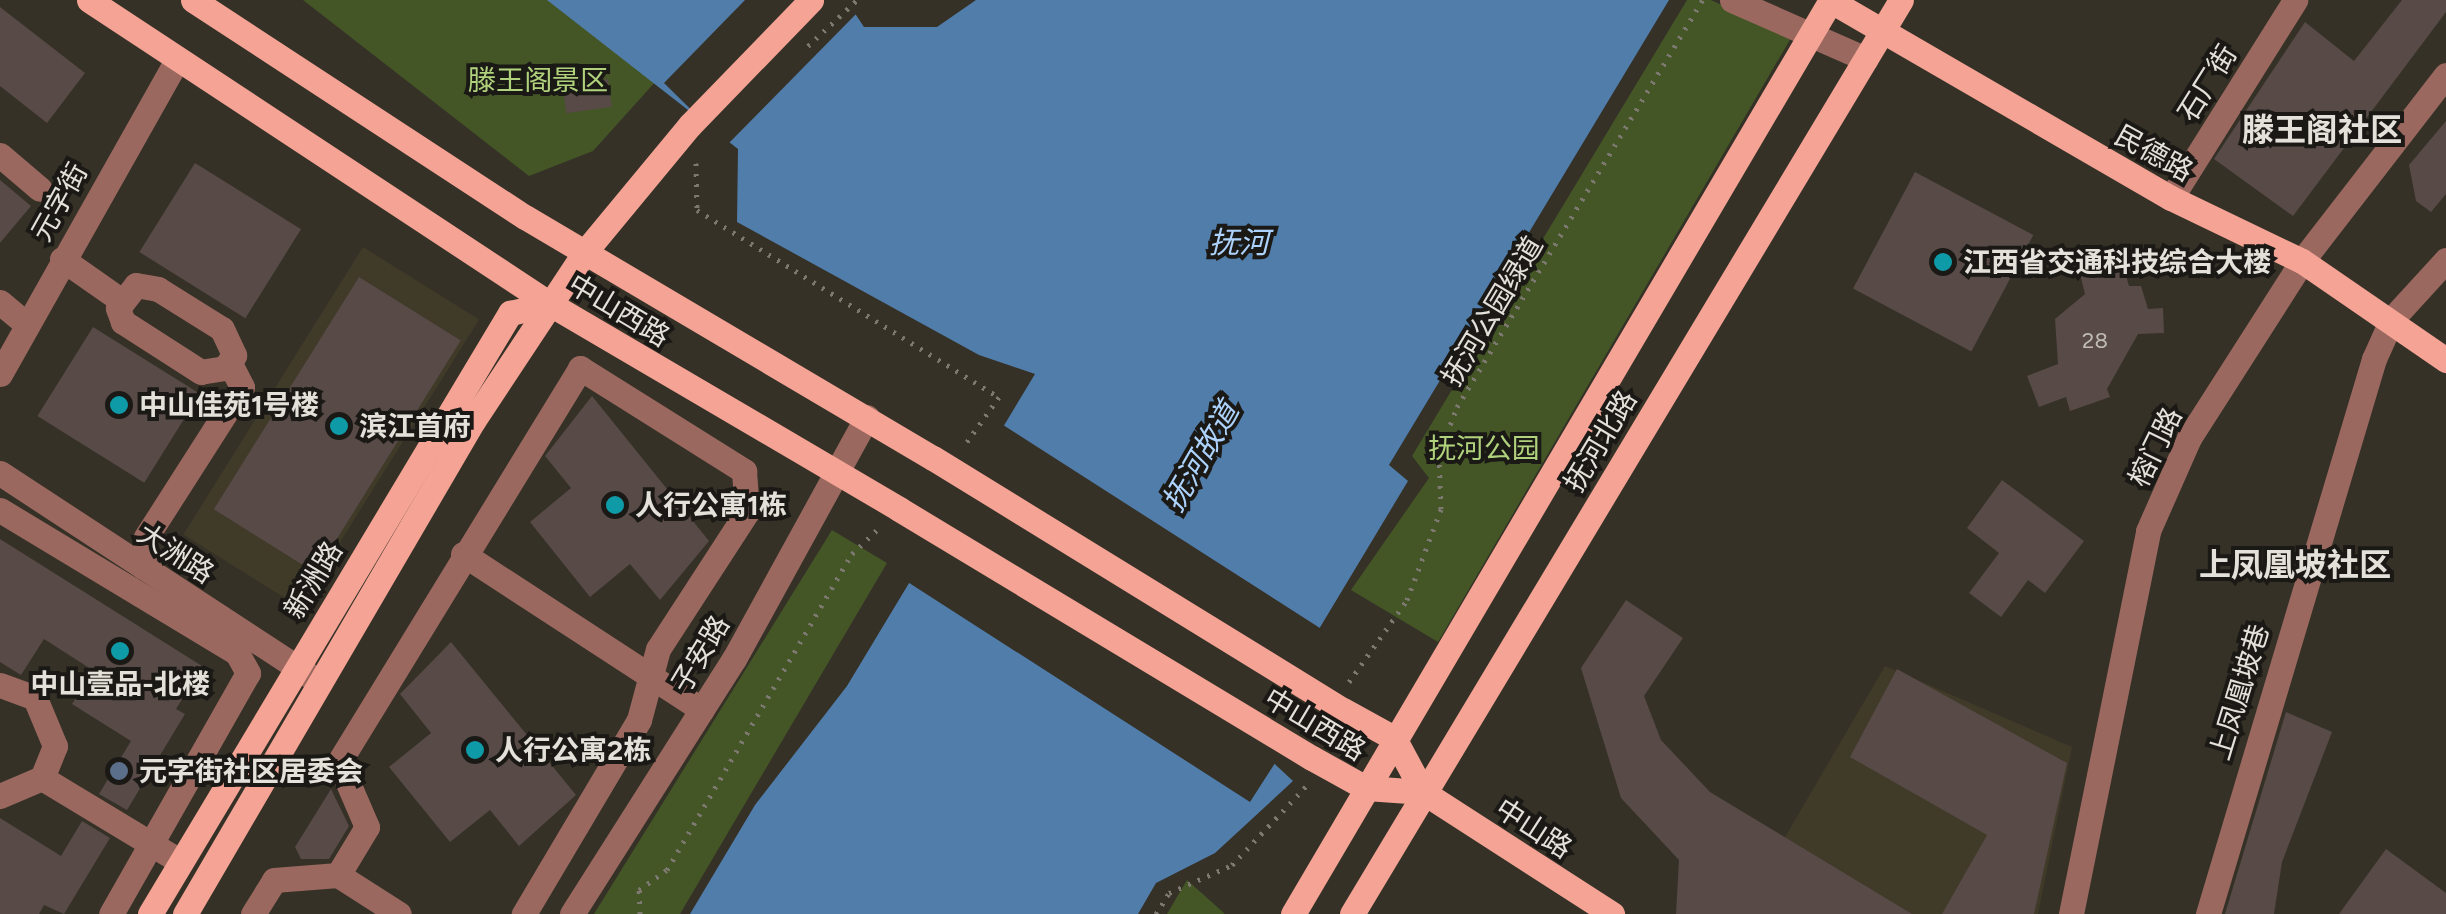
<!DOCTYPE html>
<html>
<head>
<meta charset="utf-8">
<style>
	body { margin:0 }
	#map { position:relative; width:2446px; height:914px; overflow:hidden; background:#353127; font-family:Figtree,"Noto Sans SC",sans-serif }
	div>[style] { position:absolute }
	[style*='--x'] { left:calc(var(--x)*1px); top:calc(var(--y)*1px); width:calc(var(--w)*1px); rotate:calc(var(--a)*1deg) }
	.built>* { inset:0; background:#403a29; transform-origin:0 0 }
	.green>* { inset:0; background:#445626 }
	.water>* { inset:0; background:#517dab }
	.pier>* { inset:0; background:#353127 }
	.building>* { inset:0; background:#574a47; transform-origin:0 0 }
	.path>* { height:5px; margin-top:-2.5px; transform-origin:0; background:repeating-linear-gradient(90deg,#7d7971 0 2.5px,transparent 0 10.5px) }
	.minor>* { height:25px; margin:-12.5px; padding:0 12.5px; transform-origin:12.5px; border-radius:12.5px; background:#9a685f }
	.major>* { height:25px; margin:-12.5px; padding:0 12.5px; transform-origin:12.5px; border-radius:12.5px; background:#f4a394 }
	.major-bridge>* { height:25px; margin:-12.5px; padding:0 12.5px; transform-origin:12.5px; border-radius:12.5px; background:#f4a394 }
	.dots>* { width:28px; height:28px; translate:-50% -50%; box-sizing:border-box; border:5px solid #1b1915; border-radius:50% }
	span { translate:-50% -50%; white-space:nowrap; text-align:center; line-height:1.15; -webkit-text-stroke:8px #1b1915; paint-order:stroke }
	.number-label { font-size:22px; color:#c1bbb6 }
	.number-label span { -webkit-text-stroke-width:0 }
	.park-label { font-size:28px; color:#b0d27d }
	.street-label { font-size:28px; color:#e4e1db }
	.poi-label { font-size:28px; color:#e4e1db; font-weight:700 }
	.left { translate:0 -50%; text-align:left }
	.water-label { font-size:30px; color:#add3fc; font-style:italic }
	.quarter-label { font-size:32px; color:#e4e1db; font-weight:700 }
</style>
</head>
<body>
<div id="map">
	<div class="built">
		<div style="left:363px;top:247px;width:137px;height:339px;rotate:32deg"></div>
		<div style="clip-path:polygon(1885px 666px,2072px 747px,2038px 914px,1740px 914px)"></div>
	</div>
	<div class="green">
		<div style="clip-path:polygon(303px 0,729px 0,593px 151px,529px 176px)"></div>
		<div style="clip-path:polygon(1687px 0,1711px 0,1791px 38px,1438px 642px,1351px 590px,1429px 478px,1412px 456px)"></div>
		<div style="clip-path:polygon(832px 530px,887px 563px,680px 914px,594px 914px)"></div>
		<div style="clip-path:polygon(1187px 880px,1224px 913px,1224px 914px,1167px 914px)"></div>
	</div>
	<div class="water">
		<div style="clip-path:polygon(547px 0,846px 0,864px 27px,937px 27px,976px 0,1669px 0,1389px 465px,1408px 481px,1251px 742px,1293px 781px,1215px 853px,1156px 883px,1138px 914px,690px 914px,755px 805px,847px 686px,1035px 374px,979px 355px,737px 222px,738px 149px)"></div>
	</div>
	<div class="pier">
		<div style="clip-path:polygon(745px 0,852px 0,859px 11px,727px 145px,664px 83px)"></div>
		<div style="clip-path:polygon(1000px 423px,1323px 630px,1257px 741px,1277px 760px,1250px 802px,903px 579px)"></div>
	</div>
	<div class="building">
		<div style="clip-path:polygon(2402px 0,2446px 0,2446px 12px,2293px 216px,2214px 159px,2305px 22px,2354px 61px)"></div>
		<div style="clip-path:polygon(0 7px,85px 73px,47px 123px,0 86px)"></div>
		<div style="left:608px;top:79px;width:28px;height:46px;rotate:82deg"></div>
		<div style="clip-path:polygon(2446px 121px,2446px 194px,2431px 212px,2416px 201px,2409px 165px)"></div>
		<div style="left:195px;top:163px;width:125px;height:105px;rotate:32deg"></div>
		<div style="left:1915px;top:172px;width:134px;height:132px;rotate:28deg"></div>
		<div style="clip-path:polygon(0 180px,31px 206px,0 243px)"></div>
		<div style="clip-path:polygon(2120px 255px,2129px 286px,2141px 286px,2148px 309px,2163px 308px,2164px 333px,2138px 334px,2107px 389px,2110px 397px,2070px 411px,2066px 397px,2039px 407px,2027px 376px,2058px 364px,2055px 319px,2085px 294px,2078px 266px)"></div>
		<div style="left:359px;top:277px;width:120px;height:274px;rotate:32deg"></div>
		<div style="left:93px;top:327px;width:126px;height:105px;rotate:32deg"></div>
		<div style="clip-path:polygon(592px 396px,709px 541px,660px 600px,630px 564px,590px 597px,530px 522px,571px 488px,545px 456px)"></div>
		<div style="clip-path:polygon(2002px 480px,2084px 541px,2045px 593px,2028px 580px,2001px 617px,1969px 593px,1999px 553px,1967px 528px)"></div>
		<div style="clip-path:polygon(0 539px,202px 666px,176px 709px,185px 714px,127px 810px,99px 794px,131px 741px,72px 704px,94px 671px,44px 639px,21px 675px,0 662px)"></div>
		<div style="clip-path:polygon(1626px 600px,1683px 638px,1644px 696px,1661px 740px,1710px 792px,1912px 914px,1676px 914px,1679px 860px,1621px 798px,1581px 668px)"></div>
		<div style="clip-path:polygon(451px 642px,576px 795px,519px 846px,490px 810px,450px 842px,389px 767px,431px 733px,400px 694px)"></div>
		<div style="clip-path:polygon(1897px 669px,2067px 763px,2034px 914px,1942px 914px,1987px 835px,1850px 757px)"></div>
		<div style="clip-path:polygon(2286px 712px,2332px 732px,2282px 862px,2274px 914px,2225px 914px)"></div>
		<div style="clip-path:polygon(331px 789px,349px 826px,329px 859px,301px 859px,295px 847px)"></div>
		<div style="clip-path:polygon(0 818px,61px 856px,82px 821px,110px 838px,64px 914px,44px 905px,39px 914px,0 914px)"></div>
		<div style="clip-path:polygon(2386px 849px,2446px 893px,2446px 914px,2339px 914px)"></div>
	</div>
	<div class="path">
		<div style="--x:808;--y:46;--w:67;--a:-43.2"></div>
		<div style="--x:696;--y:163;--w:47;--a:88.8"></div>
		<div style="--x:697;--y:210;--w:355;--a:31.8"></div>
		<div style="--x:999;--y:397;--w:60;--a:125.5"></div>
		<div style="--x:1349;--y:682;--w:100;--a:-54.7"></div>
		<div style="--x:1407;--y:600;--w:97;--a:-69.5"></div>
		<div style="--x:1441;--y:509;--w:55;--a:-92.1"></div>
		<div style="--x:1439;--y:454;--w:50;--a:-69"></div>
		<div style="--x:1457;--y:407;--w:476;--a:-58.9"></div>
		<div style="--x:640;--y:914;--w:24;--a:-92"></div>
		<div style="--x:639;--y:890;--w:34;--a:-36"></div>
		<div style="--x:667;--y:870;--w:366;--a:-59.7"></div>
		<div style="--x:852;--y:554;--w:39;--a:-44"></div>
		<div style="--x:1156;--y:914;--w:25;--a:-58"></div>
		<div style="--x:1169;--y:893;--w:69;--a:-24"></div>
		<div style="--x:1232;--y:865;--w:112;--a:-46.8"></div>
	</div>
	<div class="minor">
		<div style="--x:1732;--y:0;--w:146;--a:23.8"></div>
		<div style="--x:0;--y:155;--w:52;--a:40.4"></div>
		<div style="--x:2171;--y:198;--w:234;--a:-57.9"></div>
		<div style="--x:62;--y:259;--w:73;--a:35"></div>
		<div style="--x:136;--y:285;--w:22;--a:10"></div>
		<div style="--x:158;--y:289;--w:75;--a:32"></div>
		<div style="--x:222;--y:329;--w:29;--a:65"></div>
		<div style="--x:234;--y:355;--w:16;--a:125"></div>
		<div style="--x:225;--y:368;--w:24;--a:171"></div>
		<div style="--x:201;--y:372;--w:93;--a:-147.3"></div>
		<div style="--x:123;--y:322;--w:15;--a:-110"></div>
		<div style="--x:118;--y:308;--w:29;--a:-52"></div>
		<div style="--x:0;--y:302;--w:35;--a:40"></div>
		<div style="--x:0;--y:374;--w:358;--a:-60.6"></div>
		<div style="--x:0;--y:473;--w:378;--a:33.2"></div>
		<div style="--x:0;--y:510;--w:277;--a:31.1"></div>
		<div style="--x:237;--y:653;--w:23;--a:61"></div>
		<div style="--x:248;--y:673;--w:277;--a:119.6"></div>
		<div style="--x:463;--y:554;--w:285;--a:33.1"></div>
		<div style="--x:143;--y:567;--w:30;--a:-84"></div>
		<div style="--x:146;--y:537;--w:178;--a:-57.4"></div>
		<div style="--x:242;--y:387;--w:28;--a:-117"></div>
		<div style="--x:0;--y:685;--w:37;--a:20"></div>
		<div style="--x:35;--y:698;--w:52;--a:67.4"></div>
		<div style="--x:55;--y:746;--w:35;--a:112"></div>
		<div style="--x:42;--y:778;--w:46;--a:156.8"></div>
		<div style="--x:42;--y:778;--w:162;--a:31.1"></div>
		<div style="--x:338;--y:875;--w:72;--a:32.6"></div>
		<div style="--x:253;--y:914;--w:40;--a:-58"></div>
		<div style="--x:274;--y:880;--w:64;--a:-4.5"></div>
		<div style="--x:338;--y:875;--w:56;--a:-58.9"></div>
		<div style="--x:367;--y:827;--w:71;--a:-113.3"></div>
		<div style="--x:339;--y:762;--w:462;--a:-58.5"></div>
		<div style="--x:580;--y:368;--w:194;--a:32.1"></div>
		<div style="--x:744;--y:471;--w:41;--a:85.8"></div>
		<div style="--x:747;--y:512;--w:163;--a:123"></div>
		<div style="--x:658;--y:649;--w:73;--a:105"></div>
		<div style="--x:639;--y:720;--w:226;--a:120.7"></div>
		<div style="--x:572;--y:914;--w:302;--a:-57.6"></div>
		<div style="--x:734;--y:659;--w:276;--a:-61.2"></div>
		<div style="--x:2071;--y:914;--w:391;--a:-78.6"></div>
		<div style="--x:2148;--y:531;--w:102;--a:-66.2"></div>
		<div style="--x:2189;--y:438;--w:210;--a:-57.4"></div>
		<div style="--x:2302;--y:261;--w:235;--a:-52.3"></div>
		<div style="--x:2208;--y:914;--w:579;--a:-73.35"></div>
		<div style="--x:2374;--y:359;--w:44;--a:-65.8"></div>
		<div style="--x:2392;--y:319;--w:80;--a:-47.5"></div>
	</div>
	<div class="major">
		<div style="--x:89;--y:0;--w:552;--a:33.4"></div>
		<div style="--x:550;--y:304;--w:405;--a:30.4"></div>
		<div style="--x:193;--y:0;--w:397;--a:33.2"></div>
		<div style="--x:525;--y:217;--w:474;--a:30.6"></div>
		<div style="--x:1831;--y:1;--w:393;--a:30.1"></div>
		<div style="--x:2171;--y:198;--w:145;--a:25.7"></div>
		<div style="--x:2302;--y:261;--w:175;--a:34.5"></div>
		<div style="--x:1343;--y:710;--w:58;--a:28.8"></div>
		<div style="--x:1394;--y:738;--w:61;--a:61.8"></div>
		<div style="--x:1423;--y:792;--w:225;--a:32.8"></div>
		<div style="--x:1312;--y:758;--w:62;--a:29.1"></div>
		<div style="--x:1366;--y:788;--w:57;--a:4"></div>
		<div style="--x:150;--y:914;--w:701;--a:-59.08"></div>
		<div style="--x:510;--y:313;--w:41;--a:-12.7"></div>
		<div style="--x:185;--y:914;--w:571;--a:-59.71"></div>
		<div style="--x:473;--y:421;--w:201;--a:-56.5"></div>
		<div style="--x:584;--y:253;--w:166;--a:-50.4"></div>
		<div style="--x:690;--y:125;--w:174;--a:-45.9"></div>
		<div style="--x:1293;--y:914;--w:1061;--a:-59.52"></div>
		<div style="--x:1352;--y:914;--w:1066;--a:-59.01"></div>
	</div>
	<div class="major-bridge">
		<div style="--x:933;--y:458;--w:481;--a:31.6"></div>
		<div style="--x:899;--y:509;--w:482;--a:31.1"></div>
	</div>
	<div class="dots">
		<div style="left:1943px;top:262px;background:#0f9aa8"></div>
		<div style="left:119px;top:405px;background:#0f9aa8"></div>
		<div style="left:339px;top:426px;background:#0f9aa8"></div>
		<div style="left:615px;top:505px;background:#0f9aa8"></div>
		<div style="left:120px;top:651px;background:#0f9aa8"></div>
		<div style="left:475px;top:750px;background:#0f9aa8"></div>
		<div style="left:119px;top:771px;background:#5c6f8a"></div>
	</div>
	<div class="number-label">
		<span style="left:2095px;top:341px">28</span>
	</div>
	<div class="park-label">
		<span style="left:538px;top:80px">滕王阁景区</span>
		<span style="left:1484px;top:448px">抚河公园</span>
	</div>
	<div class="street-label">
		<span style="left:2207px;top:83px;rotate:-58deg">石厂街</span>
		<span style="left:2154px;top:153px;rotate:29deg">民德路</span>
		<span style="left:59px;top:202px;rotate:-61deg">元字街</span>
		<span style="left:619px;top:310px;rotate:31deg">中山西路</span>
		<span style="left:1492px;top:311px;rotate:-59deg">抚河公园绿道</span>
		<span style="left:1600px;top:441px;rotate:-59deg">抚河北路</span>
		<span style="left:2155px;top:447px;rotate:-64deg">榕门路</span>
		<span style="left:176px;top:553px;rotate:33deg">大洲路</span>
		<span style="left:313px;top:580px;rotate:-59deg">新洲路</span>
		<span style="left:700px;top:654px;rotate:-59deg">子安路</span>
		<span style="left:2239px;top:692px;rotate:-73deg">上凤凰坡巷</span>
		<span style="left:1315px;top:724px;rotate:31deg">中山西路</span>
		<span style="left:1534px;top:828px;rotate:33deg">中山路</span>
	</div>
	<div class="poi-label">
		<span class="left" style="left:1963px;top:262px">江西省交通科技综合大楼</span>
		<span class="left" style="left:139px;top:405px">中山佳苑1号楼</span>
		<span class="left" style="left:359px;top:426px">滨江首府</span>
		<span class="left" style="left:635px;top:505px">人行公寓1栋</span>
		<span style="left:120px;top:684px">中山壹品-北楼</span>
		<span class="left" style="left:495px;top:750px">人行公寓2栋</span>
		<span class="left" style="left:139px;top:771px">元字街社区居委会</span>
	</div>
	<div class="water-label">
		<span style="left:1239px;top:243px">抚河</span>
		<span style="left:1201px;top:457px;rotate:-60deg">抚河故道</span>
	</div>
	<div class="quarter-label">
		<span style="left:2322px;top:130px">滕王阁社区</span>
		<span style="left:2295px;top:565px">上凤凰坡社区</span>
	</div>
</div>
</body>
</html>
